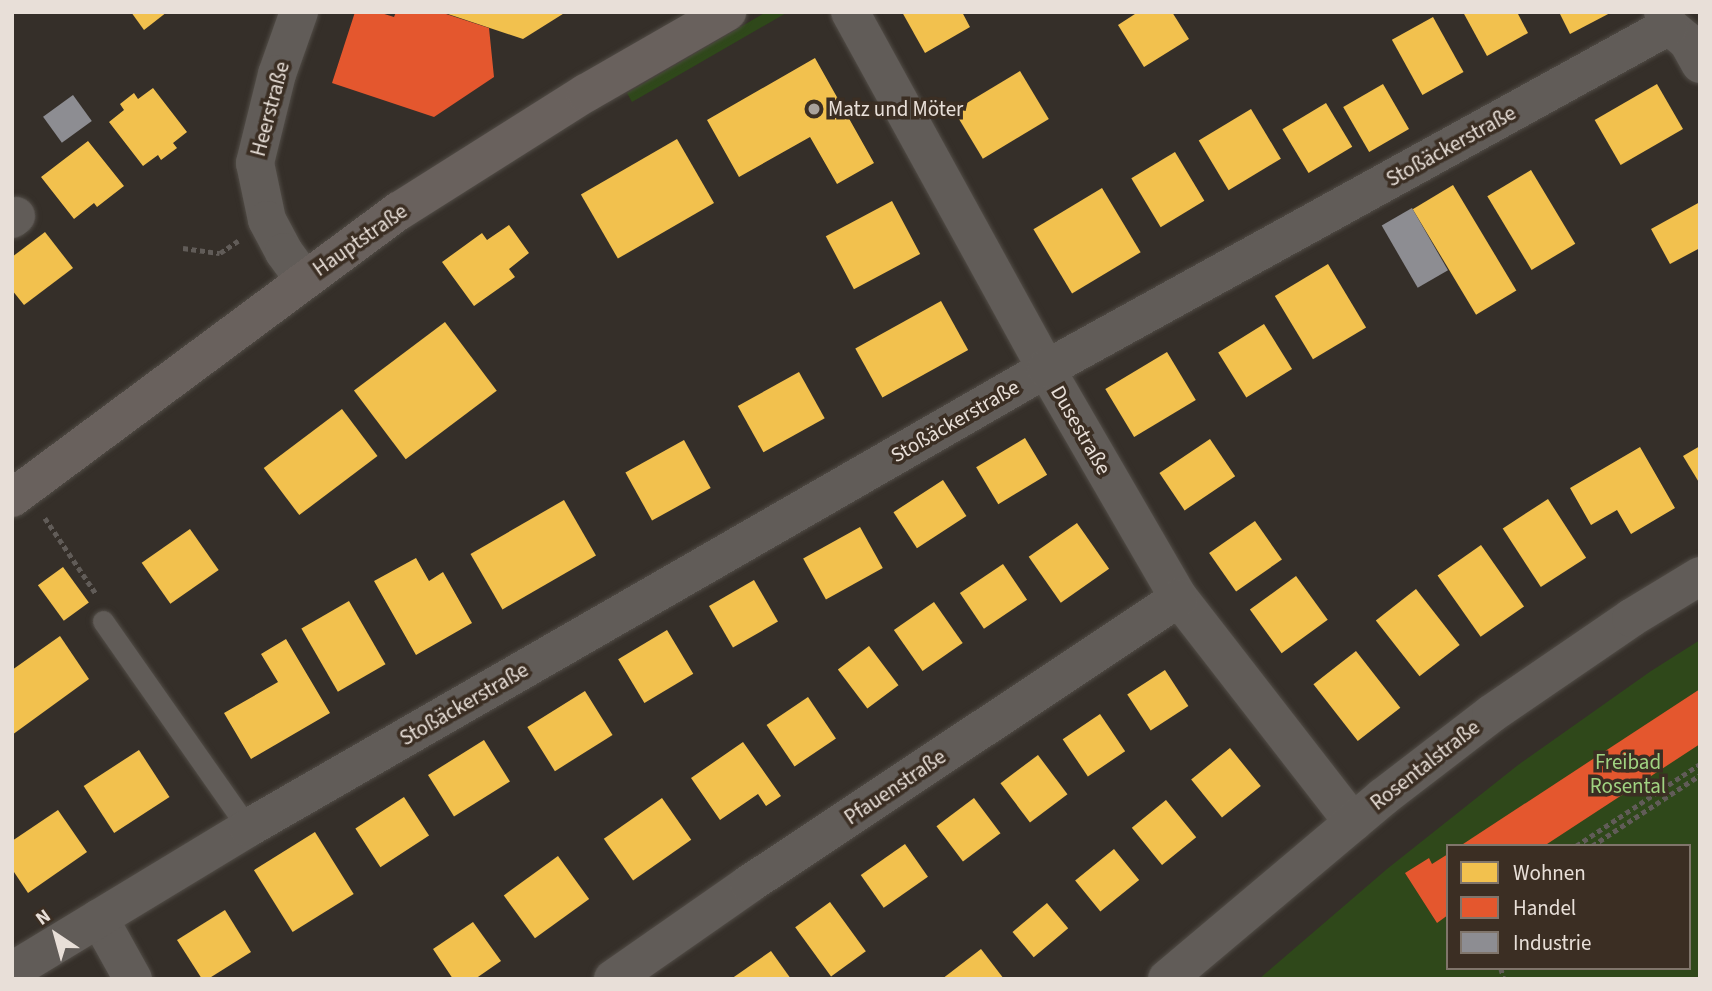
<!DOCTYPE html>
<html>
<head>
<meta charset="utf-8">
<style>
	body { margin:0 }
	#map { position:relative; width:1712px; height:991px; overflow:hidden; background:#352f29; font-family:"Source Sans 3",sans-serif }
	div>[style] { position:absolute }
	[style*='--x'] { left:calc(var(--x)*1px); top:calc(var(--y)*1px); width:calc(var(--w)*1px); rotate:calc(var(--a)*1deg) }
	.green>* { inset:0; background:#2f481a }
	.homes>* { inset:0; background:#f2c14e; transform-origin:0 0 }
	.shops>* { inset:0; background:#e4572e }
	.industry>* { inset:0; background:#8d8d92; transform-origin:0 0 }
	.path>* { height:4.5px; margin-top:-2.25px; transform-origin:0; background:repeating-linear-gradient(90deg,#615c58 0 5px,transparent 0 8.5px) }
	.roads { filter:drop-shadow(0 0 2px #514c46) drop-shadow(0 0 2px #514c46) }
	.service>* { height:21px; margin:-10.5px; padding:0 10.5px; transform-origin:10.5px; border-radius:10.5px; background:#615c58 }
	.minor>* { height:38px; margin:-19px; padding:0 19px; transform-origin:19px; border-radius:19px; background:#615c58 }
	.tertiary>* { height:38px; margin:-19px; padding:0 19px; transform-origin:19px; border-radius:19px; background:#615c58 }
	.secondary>* { height:38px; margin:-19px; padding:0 19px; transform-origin:19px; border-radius:19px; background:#69615d }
	.dots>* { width:19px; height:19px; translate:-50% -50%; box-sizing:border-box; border:4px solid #3b2e23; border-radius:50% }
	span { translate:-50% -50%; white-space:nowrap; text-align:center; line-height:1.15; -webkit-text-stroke:7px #3b2e23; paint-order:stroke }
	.street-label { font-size:21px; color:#e8dfd8 }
	.poi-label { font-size:21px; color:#e8dfd8 }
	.left { translate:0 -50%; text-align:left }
	.park-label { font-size:21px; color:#a0d381 }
	.frame { position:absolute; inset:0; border:14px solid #e8dfd8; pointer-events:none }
	.legend { position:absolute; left:1446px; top:844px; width:245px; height:126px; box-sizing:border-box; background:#3b2e23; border:2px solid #80756b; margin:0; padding:9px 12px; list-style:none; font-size:21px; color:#e8dfd8 }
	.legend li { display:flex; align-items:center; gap:14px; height:35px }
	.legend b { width:35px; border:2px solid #80756b }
	.north { position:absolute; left:21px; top:900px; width:70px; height:70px; -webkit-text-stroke:5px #3b2e23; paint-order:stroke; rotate:324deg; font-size:19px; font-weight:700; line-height:28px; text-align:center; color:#e8dfd8 }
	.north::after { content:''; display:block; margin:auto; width:24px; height:32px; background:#e8dfd8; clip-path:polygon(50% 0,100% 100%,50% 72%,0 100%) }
</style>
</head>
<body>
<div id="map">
	<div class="green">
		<div style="clip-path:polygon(766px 12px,788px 12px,632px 102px,627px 93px)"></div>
		<div style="clip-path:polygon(evenodd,1700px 640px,1700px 979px,1259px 979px,1387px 869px,1518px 765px,1651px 671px,1700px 640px,1448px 846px,1689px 846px,1689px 968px,1448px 968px,1448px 846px)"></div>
	</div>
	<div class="homes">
		<div style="clip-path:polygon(131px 12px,167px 12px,144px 30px)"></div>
		<div style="clip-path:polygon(442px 12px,566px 12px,523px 39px)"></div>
		<div style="clip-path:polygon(902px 12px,962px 12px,970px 27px,925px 53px)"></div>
		<div style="clip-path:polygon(1138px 12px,1172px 12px,1189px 39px,1144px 67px,1118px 25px)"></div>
		<div style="clip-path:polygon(1463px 12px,1517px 12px,1528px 33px,1487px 56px)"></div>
		<div style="clip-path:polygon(1559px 12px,1612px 12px,1570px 34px)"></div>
		<div style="left:1433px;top:17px;width:63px;height:47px;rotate:61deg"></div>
		<div style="clip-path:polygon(815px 58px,874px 163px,837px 184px,810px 137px,739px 177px,707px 120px)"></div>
		<div style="left:1020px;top:71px;width:56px;height:77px;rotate:59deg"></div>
		<div style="left:1383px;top:84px;width:52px;height:46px;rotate:60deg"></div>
		<div style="left:1657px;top:84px;width:52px;height:72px;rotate:60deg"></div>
		<div style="clip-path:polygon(153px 88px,187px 132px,173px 143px,177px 148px,161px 160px,158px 155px,143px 166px,109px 122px,124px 110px,120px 104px,134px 93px,138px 99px)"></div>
		<div style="left:1326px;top:103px;width:51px;height:51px;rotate:59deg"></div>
		<div style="left:1251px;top:109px;width:58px;height:61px;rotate:59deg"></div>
		<div style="left:677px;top:139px;width:74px;height:111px;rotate:60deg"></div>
		<div style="clip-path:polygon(88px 141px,124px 186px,97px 207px,94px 203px,74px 219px,41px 177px)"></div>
		<div style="left:1175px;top:152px;width:57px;height:51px;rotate:59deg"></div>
		<div style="left:1531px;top:170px;width:86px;height:51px;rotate:59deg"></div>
		<div style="left:1453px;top:185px;width:123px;height:47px;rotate:59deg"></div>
		<div style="left:1102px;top:188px;width:75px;height:80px;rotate:59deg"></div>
		<div style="left:892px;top:201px;width:60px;height:75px;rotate:62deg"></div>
		<div style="clip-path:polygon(1700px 202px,1700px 248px,1670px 264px,1651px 229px)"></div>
		<div style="clip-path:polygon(509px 225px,529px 253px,509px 269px,515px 277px,474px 306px,442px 262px,482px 233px,487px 240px)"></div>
		<div style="clip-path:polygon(45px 232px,73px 268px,24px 305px,12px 290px,12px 257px)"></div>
		<div style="left:1328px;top:264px;width:74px;height:62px;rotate:59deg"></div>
		<div style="left:941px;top:301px;width:56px;height:98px;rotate:61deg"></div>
		<div style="left:445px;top:322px;width:86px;height:114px;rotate:53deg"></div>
		<div style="left:1264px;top:324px;width:53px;height:54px;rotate:58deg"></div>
		<div style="left:1167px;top:352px;width:56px;height:72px;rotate:59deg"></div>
		<div style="left:799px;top:372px;width:53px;height:70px;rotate:61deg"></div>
		<div style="left:342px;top:409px;width:59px;height:98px;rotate:53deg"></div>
		<div style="left:1025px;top:438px;width:43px;height:57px;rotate:59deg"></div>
		<div style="left:1210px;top:439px;width:45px;height:61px;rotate:56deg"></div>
		<div style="left:684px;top:440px;width:55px;height:67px;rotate:61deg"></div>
		<div style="clip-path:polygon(1700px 446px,1700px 484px,1683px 456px)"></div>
		<div style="clip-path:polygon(1640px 447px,1675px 508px,1631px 534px,1617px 510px,1591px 525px,1570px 488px)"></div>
		<div style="left:943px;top:480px;width:43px;height:59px;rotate:57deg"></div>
		<div style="left:1548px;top:499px;width:70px;height:54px;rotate:57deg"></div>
		<div style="left:564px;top:500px;width:64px;height:108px;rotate:60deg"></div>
		<div style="left:1255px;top:521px;width:47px;height:56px;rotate:55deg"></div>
		<div style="left:1077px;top:523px;width:56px;height:59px;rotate:55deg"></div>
		<div style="left:860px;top:527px;width:47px;height:65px;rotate:61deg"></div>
		<div style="left:190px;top:529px;width:50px;height:59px;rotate:55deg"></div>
		<div style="left:1481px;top:545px;width:75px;height:53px;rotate:55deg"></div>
		<div style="clip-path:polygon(416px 558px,429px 581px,443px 572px,472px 623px,416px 655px,374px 581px)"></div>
		<div style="left:1003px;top:564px;width:43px;height:52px;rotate:56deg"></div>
		<div style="left:63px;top:567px;width:44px;height:31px;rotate:54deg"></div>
		<div style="left:1296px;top:576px;width:54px;height:57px;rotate:54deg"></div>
		<div style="left:754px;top:580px;width:48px;height:52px;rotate:60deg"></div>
		<div style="left:1416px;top:589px;width:71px;height:51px;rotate:52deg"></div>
		<div style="left:349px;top:601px;width:73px;height:55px;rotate:60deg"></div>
		<div style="left:934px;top:602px;width:50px;height:49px;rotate:55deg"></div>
		<div style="left:667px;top:630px;width:51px;height:57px;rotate:59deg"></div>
		<div style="clip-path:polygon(60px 636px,89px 679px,12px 735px,12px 670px)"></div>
		<div style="clip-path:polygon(286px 639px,330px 713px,251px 759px,224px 713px,278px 682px,261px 654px)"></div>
		<div style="left:869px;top:646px;width:49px;height:39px;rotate:53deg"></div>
		<div style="left:1356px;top:651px;width:72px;height:54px;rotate:52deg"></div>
		<div style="left:1165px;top:670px;width:43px;height:45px;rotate:57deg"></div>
		<div style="left:585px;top:691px;width:52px;height:68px;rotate:58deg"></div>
		<div style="left:808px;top:697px;width:50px;height:50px;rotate:56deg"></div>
		<div style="left:1100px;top:714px;width:45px;height:45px;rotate:56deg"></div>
		<div style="left:484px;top:740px;width:49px;height:66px;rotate:58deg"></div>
		<div style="clip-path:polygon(743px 742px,781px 796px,766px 806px,758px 794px,720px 820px,691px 778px)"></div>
		<div style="left:1230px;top:748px;width:49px;height:50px;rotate:51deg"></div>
		<div style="left:139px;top:750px;width:56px;height:66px;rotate:57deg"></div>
		<div style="left:1038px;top:755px;width:49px;height:47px;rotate:53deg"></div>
		<div style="left:404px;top:797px;width:46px;height:58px;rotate:57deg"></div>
		<div style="left:662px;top:798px;width:51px;height:71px;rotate:55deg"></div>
		<div style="left:974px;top:798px;width:44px;height:47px;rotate:53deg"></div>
		<div style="left:1166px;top:800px;width:48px;height:44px;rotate:51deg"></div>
		<div style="clip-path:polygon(58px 810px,87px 852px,28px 893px,12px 869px,12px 841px)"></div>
		<div style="left:315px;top:832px;width:73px;height:72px;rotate:58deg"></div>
		<div style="left:905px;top:844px;width:40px;height:54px;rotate:55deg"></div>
		<div style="left:1114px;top:849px;width:40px;height:50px;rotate:51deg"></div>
		<div style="left:558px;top:856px;width:53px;height:67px;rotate:54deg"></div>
		<div style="left:830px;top:902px;width:61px;height:43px;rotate:54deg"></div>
		<div style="left:1047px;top:903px;width:33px;height:45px;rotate:50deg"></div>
		<div style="clip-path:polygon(225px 910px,251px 952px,208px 979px,202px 979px,177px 940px)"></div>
		<div style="clip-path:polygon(473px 922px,501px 961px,475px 979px,453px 979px,433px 949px)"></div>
		<div style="clip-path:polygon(981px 949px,1004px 979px,942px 979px)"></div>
		<div style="clip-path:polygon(771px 951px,791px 979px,731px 979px)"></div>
	</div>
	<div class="shops">
		<div style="clip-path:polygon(355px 12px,378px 12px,394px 17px,396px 12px,440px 12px,489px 28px,494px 77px,434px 117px,332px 83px)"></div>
		<div style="clip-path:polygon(1700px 689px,1700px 744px,1544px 846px,1460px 846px)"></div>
		<div style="clip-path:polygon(1448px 854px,1448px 915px,1437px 923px,1405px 873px,1429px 858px,1432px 864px)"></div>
	</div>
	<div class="industry">
		<div style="left:73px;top:95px;width:32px;height:37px;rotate:54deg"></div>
		<div style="left:1412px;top:208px;width:72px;height:35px;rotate:60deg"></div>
	</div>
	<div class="path">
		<div style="--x:183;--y:248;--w:37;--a:8"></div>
		<div style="--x:220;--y:253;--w:22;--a:-34"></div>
		<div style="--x:45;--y:518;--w:93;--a:56"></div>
		<div style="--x:1576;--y:846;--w:149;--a:-33.5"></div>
		<div style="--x:1592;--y:846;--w:129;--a:-33.3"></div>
		<div style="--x:1501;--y:968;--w:11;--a:75"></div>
	</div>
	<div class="roads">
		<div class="service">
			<div style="--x:103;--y:621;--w:253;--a:55"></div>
		</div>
		<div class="minor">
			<div style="--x:850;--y:12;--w:407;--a:61.2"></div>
			<div style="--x:1046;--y:369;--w:265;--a:59.9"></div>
			<div style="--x:1179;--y:598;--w:284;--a:52.2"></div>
			<div style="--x:1663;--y:12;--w:15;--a:67"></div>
			<div style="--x:1669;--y:26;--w:25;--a:40"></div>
			<div style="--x:1688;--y:42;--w:25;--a:61"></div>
			<div style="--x:12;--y:219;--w:5;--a:-37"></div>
			<div style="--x:99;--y:918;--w:70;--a:60.9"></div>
			<div style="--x:12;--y:971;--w:276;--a:-31.2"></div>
			<div style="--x:248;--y:828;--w:921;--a:-29.91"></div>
			<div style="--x:1046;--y:369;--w:711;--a:-28.84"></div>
			<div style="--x:613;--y:979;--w:166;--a:-34.9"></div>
			<div style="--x:749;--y:884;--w:516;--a:-33.63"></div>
			<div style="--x:1167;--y:979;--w:282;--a:-40.1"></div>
			<div style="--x:1383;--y:797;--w:136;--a:-37.5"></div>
			<div style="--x:1491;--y:714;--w:170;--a:-34.4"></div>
			<div style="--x:1631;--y:618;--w:81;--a:-31.3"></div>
		</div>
		<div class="tertiary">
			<div style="--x:299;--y:12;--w:66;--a:109.5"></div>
			<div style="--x:277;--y:74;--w:92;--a:103.9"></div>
			<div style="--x:255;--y:163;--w:58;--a:78.1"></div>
			<div style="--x:267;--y:220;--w:36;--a:62"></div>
			<div style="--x:284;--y:252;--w:34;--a:54"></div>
		</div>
		<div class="secondary">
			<div style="--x:12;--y:498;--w:482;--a:-36.6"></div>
			<div style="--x:399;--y:211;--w:221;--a:-32.3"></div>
			<div style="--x:586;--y:93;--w:163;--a:-29.9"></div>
		</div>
	</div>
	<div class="dots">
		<div style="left:814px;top:109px;background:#a9a19b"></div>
	</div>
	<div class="street-label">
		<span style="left:270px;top:109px;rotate:-75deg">Heerstraße</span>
		<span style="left:1451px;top:146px;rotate:-29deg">Stoßäckerstraße</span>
		<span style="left:360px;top:240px;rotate:-35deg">Hauptstraße</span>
		<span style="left:955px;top:421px;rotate:-30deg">Stoßäckerstraße</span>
		<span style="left:1081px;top:430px;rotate:60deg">Dusestraße</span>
		<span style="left:464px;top:704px;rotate:-30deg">Stoßäckerstraße</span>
		<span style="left:1425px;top:765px;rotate:-38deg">Rosentalstraße</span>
		<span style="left:895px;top:787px;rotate:-34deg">Pfauenstraße</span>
	</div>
	<div class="poi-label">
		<span class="left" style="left:828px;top:109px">Matz und Möter</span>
	</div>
	<div class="park-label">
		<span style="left:1628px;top:774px">Freibad<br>Rosental</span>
	</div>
	<div class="frame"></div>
	<ul class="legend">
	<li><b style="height:19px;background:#f2c14e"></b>Wohnen</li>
	<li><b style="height:19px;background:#e4572e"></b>Handel</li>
	<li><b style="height:19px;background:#8d8d92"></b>Industrie</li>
	</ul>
	<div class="north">N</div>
</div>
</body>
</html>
